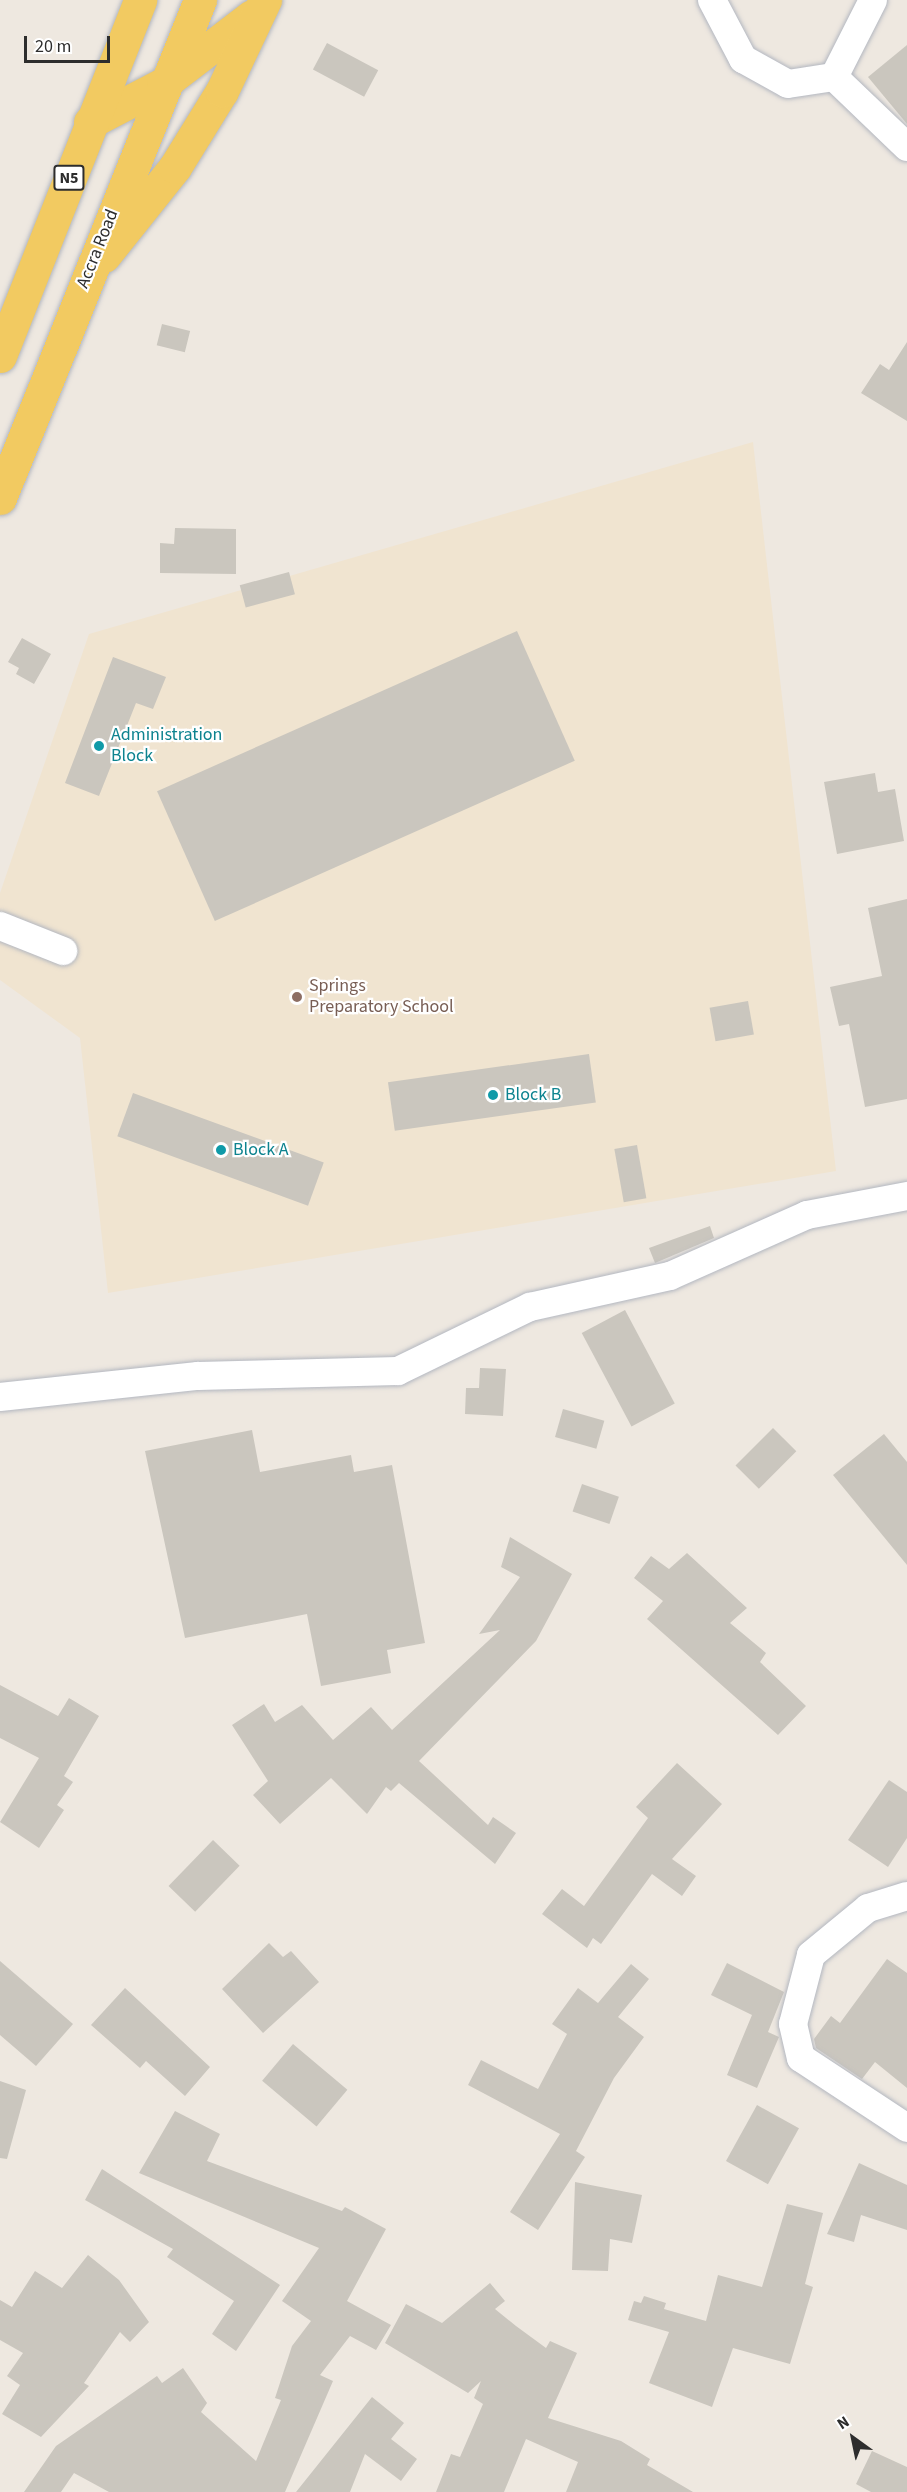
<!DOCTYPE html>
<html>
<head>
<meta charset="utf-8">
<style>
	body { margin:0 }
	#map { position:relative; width:907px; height:2492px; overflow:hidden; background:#eee8e0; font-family:"Source Sans 3",sans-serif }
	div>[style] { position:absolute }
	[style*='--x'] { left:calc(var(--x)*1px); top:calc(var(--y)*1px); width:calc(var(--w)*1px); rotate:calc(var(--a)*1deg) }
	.education>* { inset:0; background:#f0e4d0 }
	.building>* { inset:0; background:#cac6be; transform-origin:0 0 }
	.roads { filter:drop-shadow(0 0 2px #b3b7c0) drop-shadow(0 0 2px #b3b7c0) }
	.minor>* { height:28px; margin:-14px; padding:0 14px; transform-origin:14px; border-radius:14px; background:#fff }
	.major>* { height:33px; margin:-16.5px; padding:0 16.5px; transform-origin:16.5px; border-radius:16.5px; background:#f2ca61 }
	.dots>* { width:16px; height:16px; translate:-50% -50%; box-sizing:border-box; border:3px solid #fff; border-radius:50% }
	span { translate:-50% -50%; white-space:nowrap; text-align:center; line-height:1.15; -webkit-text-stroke:4.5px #fff; paint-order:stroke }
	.shield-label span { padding:2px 4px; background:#fff; border:2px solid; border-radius:4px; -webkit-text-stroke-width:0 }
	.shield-label { font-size:16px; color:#2d2d2d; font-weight:700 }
	.street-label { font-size:18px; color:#2d2d2d }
	.culture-label { font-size:18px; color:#0d838f }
	.left { translate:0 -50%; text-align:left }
	.education-label { font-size:18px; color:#785e54 }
	.north { position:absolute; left:823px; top:2408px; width:60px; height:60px; -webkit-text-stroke:4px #fff; paint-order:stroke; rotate:327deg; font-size:16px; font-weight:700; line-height:24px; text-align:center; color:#2d2d2d }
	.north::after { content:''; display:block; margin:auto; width:21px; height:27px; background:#2d2d2d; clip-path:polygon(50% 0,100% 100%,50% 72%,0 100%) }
	.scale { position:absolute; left:24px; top:36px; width:86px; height:27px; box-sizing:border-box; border:3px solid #2d2d2d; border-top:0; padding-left:8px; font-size:18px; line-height:21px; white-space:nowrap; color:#2d2d2d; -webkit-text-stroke:4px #fff; paint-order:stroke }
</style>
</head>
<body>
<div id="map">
	<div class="education">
		<div style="clip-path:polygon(753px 442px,836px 1171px,108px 1293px,80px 1038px,0 980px,0 893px,89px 634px)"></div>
	</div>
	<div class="building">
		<div style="left:327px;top:43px;width:58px;height:30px;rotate:28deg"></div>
		<div style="clip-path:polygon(907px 45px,907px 124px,868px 77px)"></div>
		<div style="left:162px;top:324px;width:29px;height:22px;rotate:14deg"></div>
		<div style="clip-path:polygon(907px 342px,907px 421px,861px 393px,880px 364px,889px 370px)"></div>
		<div style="clip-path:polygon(175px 528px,236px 529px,236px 574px,160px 573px,160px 543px,174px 544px)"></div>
		<div style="left:289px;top:572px;width:23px;height:51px;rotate:75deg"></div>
		<div style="left:517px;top:631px;width:142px;height:394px;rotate:66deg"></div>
		<div style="clip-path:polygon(22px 638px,51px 654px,34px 684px,16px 674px,19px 668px,8px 662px)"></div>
		<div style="clip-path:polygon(113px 657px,166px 677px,153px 709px,136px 703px,99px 796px,65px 783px)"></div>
		<div style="clip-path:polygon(875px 773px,878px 792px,895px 789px,904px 841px,837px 854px,824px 782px)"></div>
		<div style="clip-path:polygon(907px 899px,907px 1099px,865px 1107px,849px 1024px,839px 1026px,830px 987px,882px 976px,868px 908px)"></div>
		<div style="left:748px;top:1001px;width:34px;height:39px;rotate:80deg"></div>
		<div style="left:589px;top:1054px;width:49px;height:203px;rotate:82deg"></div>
		<div style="left:133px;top:1093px;width:203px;height:46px;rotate:20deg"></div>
		<div style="left:637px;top:1145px;width:54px;height:23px;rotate:80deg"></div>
		<div style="clip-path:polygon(710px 1226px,714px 1238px,655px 1263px,649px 1248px)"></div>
		<div style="left:625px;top:1310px;width:106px;height:49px;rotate:62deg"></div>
		<div style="clip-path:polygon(480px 1368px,506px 1369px,503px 1416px,465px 1414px,466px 1388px,479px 1388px)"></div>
		<div style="left:563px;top:1409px;width:43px;height:29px;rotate:16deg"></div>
		<div style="left:773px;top:1428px;width:33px;height:53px;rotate:45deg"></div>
		<div style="clip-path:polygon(252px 1430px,260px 1472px,351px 1455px,354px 1472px,392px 1465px,425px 1643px,387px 1650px,391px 1673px,321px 1686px,307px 1614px,185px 1638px,145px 1451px)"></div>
		<div style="clip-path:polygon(884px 1434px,907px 1462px,907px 1565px,833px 1475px)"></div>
		<div style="left:582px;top:1484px;width:39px;height:29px;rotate:19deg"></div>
		<div style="clip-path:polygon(510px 1537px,572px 1574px,536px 1641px,419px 1761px,488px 1825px,493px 1817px,516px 1833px,495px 1864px,399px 1783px,391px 1791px,386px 1787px,367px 1814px,331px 1778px,280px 1824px,253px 1795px,268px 1781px,232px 1725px,264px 1704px,275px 1722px,302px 1705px,333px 1740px,371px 1707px,392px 1730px,500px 1630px,479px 1634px,520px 1577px,501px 1567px)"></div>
		<div style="clip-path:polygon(687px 1553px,747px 1608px,730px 1623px,766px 1653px,760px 1662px,806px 1706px,778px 1735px,647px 1619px,663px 1601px,634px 1578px,651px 1556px,669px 1569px)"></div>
		<div style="clip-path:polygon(0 1685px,58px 1716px,69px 1698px,99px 1716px,64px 1776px,73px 1782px,57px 1805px,64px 1810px,39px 1848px,0 1822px,39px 1758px,0 1738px)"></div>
		<div style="clip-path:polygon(677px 1763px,722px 1804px,672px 1859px,696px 1876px,682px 1896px,652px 1874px,601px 1944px,593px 1938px,587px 1948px,542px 1914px,562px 1889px,584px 1906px,648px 1818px,636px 1807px)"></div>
		<div style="clip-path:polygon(889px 1780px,907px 1792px,907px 1838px,888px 1867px,848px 1840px)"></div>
		<div style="left:213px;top:1840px;width:37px;height:64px;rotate:44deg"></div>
		<div style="clip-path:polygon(269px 1943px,283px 1957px,291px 1951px,319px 1982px,263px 2033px,222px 1989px)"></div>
		<div style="clip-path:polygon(887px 1959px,907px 1973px,907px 2088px,875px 2062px,862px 2079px,816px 2048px,814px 2039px,831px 2016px,840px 2023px)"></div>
		<div style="clip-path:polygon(0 1961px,73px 2024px,36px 2066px,0 2035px)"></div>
		<div style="clip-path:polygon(727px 1963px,784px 1992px,768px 2032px,779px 2037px,757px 2088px,727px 2075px,752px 2015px,711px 1995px)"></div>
		<div style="clip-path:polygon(631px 1964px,649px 1979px,618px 2017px,644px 2037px,614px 2078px,576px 2151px,585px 2157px,538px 2230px,510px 2212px,560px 2134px,468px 2085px,481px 2060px,538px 2089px,567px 2034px,552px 2024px,578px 1988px,598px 2003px)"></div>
		<div style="clip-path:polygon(125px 1988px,210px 2067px,185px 2096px,146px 2061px,140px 2068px,91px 2025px)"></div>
		<div style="left:293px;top:2044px;width:71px;height:48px;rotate:40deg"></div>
		<div style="clip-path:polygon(0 2081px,26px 2090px,7px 2159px,0 2158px)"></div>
		<div style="left:757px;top:2105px;width:48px;height:64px;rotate:29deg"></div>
		<div style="clip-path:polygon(175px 2111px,220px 2134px,207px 2161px,342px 2211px,345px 2207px,386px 2229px,347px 2301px,391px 2325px,376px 2350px,350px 2336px,320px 2375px,333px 2381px,285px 2492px,109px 2492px,74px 2473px,61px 2492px,24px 2492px,56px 2446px,157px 2376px,162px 2383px,183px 2368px,207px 2403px,201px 2412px,256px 2461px,281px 2400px,275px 2398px,292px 2346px,311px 2321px,282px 2301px,319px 2248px,139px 2173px)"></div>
		<div style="clip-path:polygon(859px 2163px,907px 2185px,907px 2230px,861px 2215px,854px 2242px,827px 2234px)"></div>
		<div style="clip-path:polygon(102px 2169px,280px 2285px,236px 2351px,212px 2334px,234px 2301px,167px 2257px,173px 2249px,85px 2200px)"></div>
		<div style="clip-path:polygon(575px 2182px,642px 2195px,632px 2243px,610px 2239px,608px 2271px,572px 2270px)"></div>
		<div style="clip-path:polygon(787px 2204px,823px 2213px,805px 2284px,813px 2287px,790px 2364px,733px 2348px,712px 2407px,649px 2383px,669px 2332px,628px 2320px,634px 2301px,641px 2303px,644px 2296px,666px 2303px,664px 2309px,706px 2321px,718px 2275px,762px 2287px)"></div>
		<div style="clip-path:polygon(88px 2255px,119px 2280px,149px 2322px,130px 2342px,120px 2332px,84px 2383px,89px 2386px,41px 2437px,2px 2414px,20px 2385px,7px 2376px,23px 2353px,0 2340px,0 2300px,12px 2307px,35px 2271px,62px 2288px)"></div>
		<div style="clip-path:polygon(490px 2283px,505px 2301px,495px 2309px,516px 2326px,546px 2348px,550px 2341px,577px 2353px,548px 2418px,621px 2441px,650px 2459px,647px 2465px,693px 2492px,566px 2492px,578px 2462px,526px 2439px,504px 2492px,436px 2492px,451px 2454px,460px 2457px,483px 2404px,474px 2398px,481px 2381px,468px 2393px,385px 2343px,406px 2304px,442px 2323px)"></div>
		<div style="clip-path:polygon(372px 2397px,404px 2423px,391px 2439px,417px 2459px,401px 2481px,365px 2454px,350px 2492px,296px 2492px)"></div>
		<div style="clip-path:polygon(872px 2451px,907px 2467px,907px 2492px,871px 2492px,856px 2484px)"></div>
	</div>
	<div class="roads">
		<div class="minor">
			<div style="--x:712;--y:0;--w:67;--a:62.3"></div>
			<div style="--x:743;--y:59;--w:51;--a:29.1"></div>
			<div style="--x:788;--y:84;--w:47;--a:-8.7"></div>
			<div style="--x:834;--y:77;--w:101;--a:43.8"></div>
			<div style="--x:834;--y:77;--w:86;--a:-63.1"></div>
			<div style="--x:0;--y:926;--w:68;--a:21.6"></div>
			<div style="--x:0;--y:1397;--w:199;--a:-6.1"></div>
			<div style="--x:198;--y:1376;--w:200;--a:-1.4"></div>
			<div style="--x:398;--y:1371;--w:147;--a:-25.9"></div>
			<div style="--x:530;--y:1307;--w:143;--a:-12.5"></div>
			<div style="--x:670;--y:1276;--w:150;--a:-24"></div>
			<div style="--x:807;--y:1215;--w:102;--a:-10.8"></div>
			<div style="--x:907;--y:1896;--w:41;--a:162.9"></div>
			<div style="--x:868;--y:1908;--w:74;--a:140.5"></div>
			<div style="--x:811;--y:1955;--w:71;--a:104.6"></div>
			<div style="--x:793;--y:2024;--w:35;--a:77"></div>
			<div style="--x:801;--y:2058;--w:127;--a:33.4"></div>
		</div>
		<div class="major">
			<div style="--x:90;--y:122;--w:82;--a:-27.5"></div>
			<div style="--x:163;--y:84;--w:112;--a:-37.4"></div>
			<div style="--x:104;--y:256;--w:114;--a:-51.4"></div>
			<div style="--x:175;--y:167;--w:89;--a:-58.3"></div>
			<div style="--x:222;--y:91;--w:101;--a:-64.7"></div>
			<div style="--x:0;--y:356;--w:383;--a:-68.5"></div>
			<div style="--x:0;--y:498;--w:537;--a:-68.12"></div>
		</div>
	</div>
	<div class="dots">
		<div style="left:99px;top:746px;background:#0f9aa8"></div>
		<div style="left:297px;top:997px;background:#8d6e63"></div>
		<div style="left:493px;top:1095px;background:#0f9aa8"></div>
		<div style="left:221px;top:1150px;background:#0f9aa8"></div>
	</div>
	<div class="shield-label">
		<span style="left:69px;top:178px">N5</span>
	</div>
	<div class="street-label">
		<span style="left:98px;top:249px;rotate:-68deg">Accra Road</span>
	</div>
	<div class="culture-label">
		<span class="left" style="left:111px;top:746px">Administration<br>Block</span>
		<span class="left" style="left:505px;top:1095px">Block B</span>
		<span class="left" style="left:233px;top:1150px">Block A</span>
	</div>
	<div class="education-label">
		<span class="left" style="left:309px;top:997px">Springs<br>Preparatory School</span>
	</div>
	<div class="north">N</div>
	<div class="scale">20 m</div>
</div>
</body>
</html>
